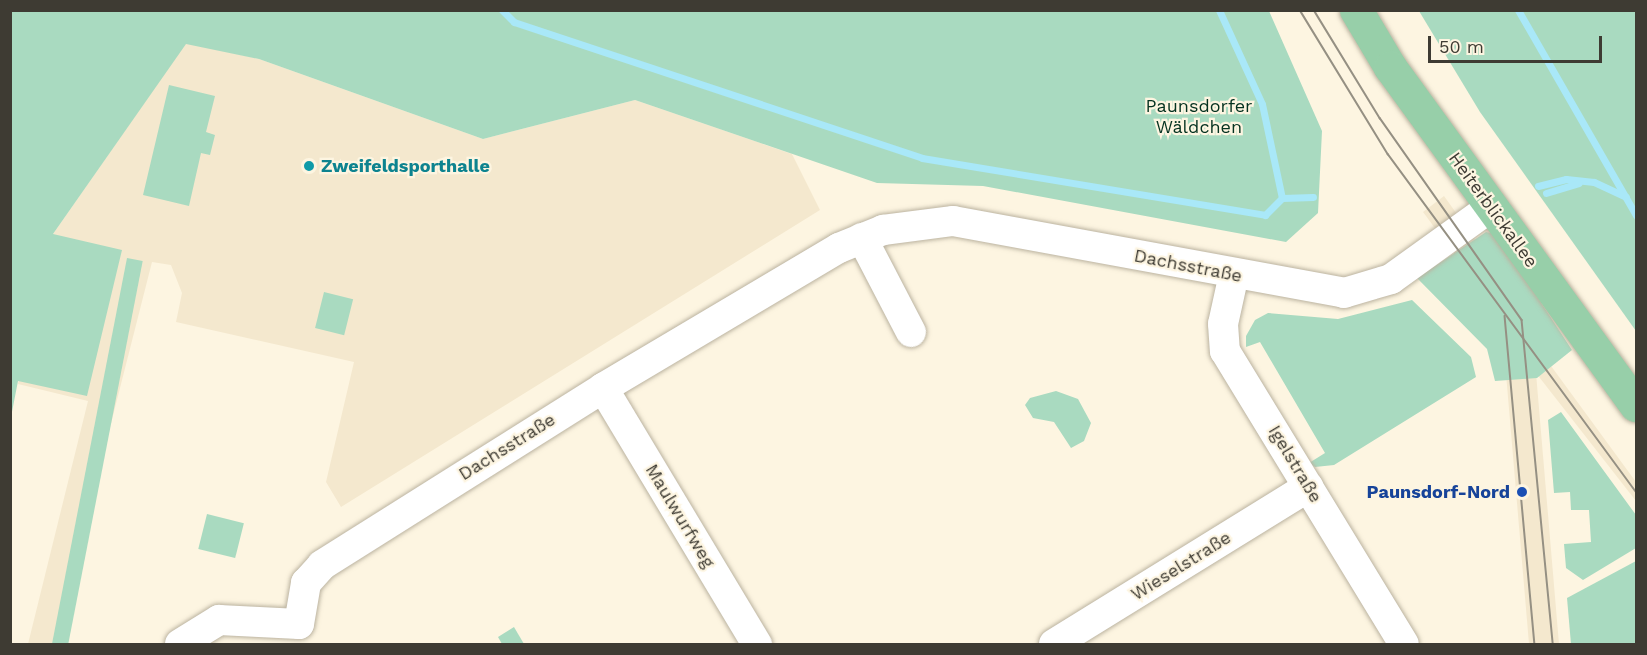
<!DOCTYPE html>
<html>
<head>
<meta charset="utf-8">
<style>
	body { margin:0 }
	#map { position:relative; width:1647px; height:655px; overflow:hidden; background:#fdf5e1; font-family:"Work Sans",sans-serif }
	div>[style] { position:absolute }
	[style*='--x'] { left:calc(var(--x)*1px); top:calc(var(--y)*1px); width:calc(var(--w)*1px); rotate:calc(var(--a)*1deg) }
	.built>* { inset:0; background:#f4e8ce }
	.green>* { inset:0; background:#a9dac0; transform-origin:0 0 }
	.stream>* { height:7px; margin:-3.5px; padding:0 3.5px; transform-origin:3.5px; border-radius:3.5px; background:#a9e8f8 }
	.roads { filter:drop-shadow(0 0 2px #bbb3a0) drop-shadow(0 0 2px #bbb3a0) }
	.minor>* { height:30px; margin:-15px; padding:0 15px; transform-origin:15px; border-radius:15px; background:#fff }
	.major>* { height:33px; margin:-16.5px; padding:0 16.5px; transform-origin:16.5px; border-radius:16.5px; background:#97cfa9 }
	.tram>* { height:1.5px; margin:-0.75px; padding:0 0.75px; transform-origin:0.75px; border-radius:0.75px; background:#959083 }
	.dots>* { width:16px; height:16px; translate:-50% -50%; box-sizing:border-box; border:3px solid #fdf5e1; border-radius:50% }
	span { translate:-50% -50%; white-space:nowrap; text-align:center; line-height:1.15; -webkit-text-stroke:4.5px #fdf5e1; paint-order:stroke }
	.park-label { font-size:18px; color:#043220 }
	.culture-label { font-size:18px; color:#0d838f; font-weight:700 }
	.left { translate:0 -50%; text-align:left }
	.street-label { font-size:18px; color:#3e3b33 }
	.transit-label { font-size:18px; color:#164399; font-weight:700 }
	.right { translate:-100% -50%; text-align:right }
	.frame { position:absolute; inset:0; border:12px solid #3e3b33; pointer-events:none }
	.scale { position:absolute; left:1428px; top:36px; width:174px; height:27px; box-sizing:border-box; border:3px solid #3e3b33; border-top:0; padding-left:8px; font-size:18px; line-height:21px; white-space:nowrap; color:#3e3b33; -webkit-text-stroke:4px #fdf5e1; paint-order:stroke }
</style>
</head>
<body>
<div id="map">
	<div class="built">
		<div style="clip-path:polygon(186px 43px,259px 59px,483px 139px,635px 100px,792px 154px,820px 210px,341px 507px,326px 482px,354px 362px,176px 322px,182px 293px,171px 265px,152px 262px,55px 644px,28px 644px,88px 401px,18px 384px,49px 248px,53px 234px)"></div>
		<div style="clip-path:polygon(1444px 196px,1523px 306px,1532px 340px,1636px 482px,1636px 501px,1536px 373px,1559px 644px,1529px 644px,1505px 362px,1455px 255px,1423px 212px)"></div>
	</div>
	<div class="green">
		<div style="clip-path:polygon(11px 10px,1269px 11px,1322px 131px,1318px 213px,1286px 242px,983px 186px,877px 183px,635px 100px,483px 139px,259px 59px,186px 44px,53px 234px,122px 250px,87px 396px,18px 381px,11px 417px)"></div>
		<div style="clip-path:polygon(1419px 11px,1636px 11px,1636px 331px,1480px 112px)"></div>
		<div style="clip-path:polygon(169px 85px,215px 96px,206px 132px,215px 135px,210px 155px,201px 153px,189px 206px,143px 195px)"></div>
		<div style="clip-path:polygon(1486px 232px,1496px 234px,1572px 350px,1537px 378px,1495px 381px,1487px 349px,1417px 278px)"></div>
		<div style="left:127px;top:258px;width:16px;height:397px;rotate:11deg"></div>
		<div style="left:324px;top:292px;width:30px;height:37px;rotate:14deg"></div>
		<div style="clip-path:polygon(1412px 300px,1471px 357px,1476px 377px,1334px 465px,1315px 467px,1309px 463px,1325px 453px,1260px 342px,1246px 347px,1246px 336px,1255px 320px,1268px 313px,1338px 319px)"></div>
		<div style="clip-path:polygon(1056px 391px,1078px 399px,1091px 423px,1084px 441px,1071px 448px,1054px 422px,1033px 418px,1025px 405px,1030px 398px)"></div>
		<div style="clip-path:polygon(1561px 412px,1636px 515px,1636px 548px,1583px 580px,1566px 568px,1564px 544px,1591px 542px,1589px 510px,1571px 510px,1570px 492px,1554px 493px,1548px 420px)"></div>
		<div style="left:207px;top:514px;width:38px;height:36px;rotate:14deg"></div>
		<div style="clip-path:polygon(1636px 561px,1636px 644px,1571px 644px,1567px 598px)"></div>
		<div style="clip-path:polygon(514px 627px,524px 644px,502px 644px,498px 637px)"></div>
	</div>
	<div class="stream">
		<div style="--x:502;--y:10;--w:17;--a:45"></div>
		<div style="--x:514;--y:22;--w:430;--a:18.4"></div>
		<div style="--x:922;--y:158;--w:348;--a:9.4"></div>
		<div style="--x:1265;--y:215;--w:24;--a:-45"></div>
		<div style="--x:1219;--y:10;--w:103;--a:65.4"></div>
		<div style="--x:1262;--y:104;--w:96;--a:78"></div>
		<div style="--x:1282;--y:198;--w:31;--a:-2"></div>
		<div style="--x:1518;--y:10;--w:237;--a:60.1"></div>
		<div style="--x:1538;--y:186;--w:29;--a:-14"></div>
		<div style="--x:1566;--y:179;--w:28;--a:6"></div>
		<div style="--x:1594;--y:182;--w:35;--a:25"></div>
		<div style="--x:1546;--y:193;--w:34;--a:-17"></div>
	</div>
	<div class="roads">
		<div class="minor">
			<div style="--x:862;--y:238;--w:106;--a:62.5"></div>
			<div style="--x:1234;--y:274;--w:51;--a:102.4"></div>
			<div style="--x:1223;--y:324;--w:27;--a:86"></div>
			<div style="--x:1225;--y:351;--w:343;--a:58.6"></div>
			<div style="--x:603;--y:388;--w:299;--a:59"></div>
			<div style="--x:299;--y:624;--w:42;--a:-80.3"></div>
			<div style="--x:306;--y:583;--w:24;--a:-48"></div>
			<div style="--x:322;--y:565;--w:332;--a:-32.2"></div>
			<div style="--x:603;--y:388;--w:274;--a:-30.7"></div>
			<div style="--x:839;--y:248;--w:48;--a:-22.2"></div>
			<div style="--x:883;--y:230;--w:71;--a:-7.3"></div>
			<div style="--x:953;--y:221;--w:398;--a:10.4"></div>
			<div style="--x:1344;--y:293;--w:49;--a:-16.6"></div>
			<div style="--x:1391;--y:279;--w:123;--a:-35.8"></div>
			<div style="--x:180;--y:644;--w:46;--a:-31.6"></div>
			<div style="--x:219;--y:620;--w:80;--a:2.9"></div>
			<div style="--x:1054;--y:644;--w:299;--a:-31.7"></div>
		</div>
		<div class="major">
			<div style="--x:1356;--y:10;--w:66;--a:59.2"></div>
			<div style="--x:1390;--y:67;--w:418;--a:54"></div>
		</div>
	</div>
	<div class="tram">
		<div style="--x:1300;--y:10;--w:169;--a:58.6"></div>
		<div style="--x:1388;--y:154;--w:419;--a:53.7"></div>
		<div style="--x:1314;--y:10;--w:127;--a:58.6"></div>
		<div style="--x:1380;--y:118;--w:247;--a:54.9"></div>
		<div style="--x:1522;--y:320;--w:325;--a:84.5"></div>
		<div style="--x:1505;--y:316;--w:329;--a:84.8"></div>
	</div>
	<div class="dots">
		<div style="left:309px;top:166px;background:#0f9aa8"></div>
		<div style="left:1522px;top:492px;background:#1a4fb4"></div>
	</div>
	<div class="park-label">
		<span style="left:1199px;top:117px">Paunsdorfer<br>Wäldchen</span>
	</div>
	<div class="culture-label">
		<span class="left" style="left:321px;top:166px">Zweifeldsporthalle</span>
	</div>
	<div class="street-label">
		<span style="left:1493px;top:210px;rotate:54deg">Heiterblickallee</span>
		<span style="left:1188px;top:266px;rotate:11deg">Dachsstraße</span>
		<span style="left:507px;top:447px;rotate:-32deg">Dachsstraße</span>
		<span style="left:1295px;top:464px;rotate:59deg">Igelstraße</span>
		<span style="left:680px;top:516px;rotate:59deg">Maulwurfweg</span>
		<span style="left:1181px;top:566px;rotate:-32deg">Wieselstraße</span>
	</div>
	<div class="transit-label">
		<span class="right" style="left:1510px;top:492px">Paunsdorf-Nord</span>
	</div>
	<div class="frame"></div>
	<div class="scale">50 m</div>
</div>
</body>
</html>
